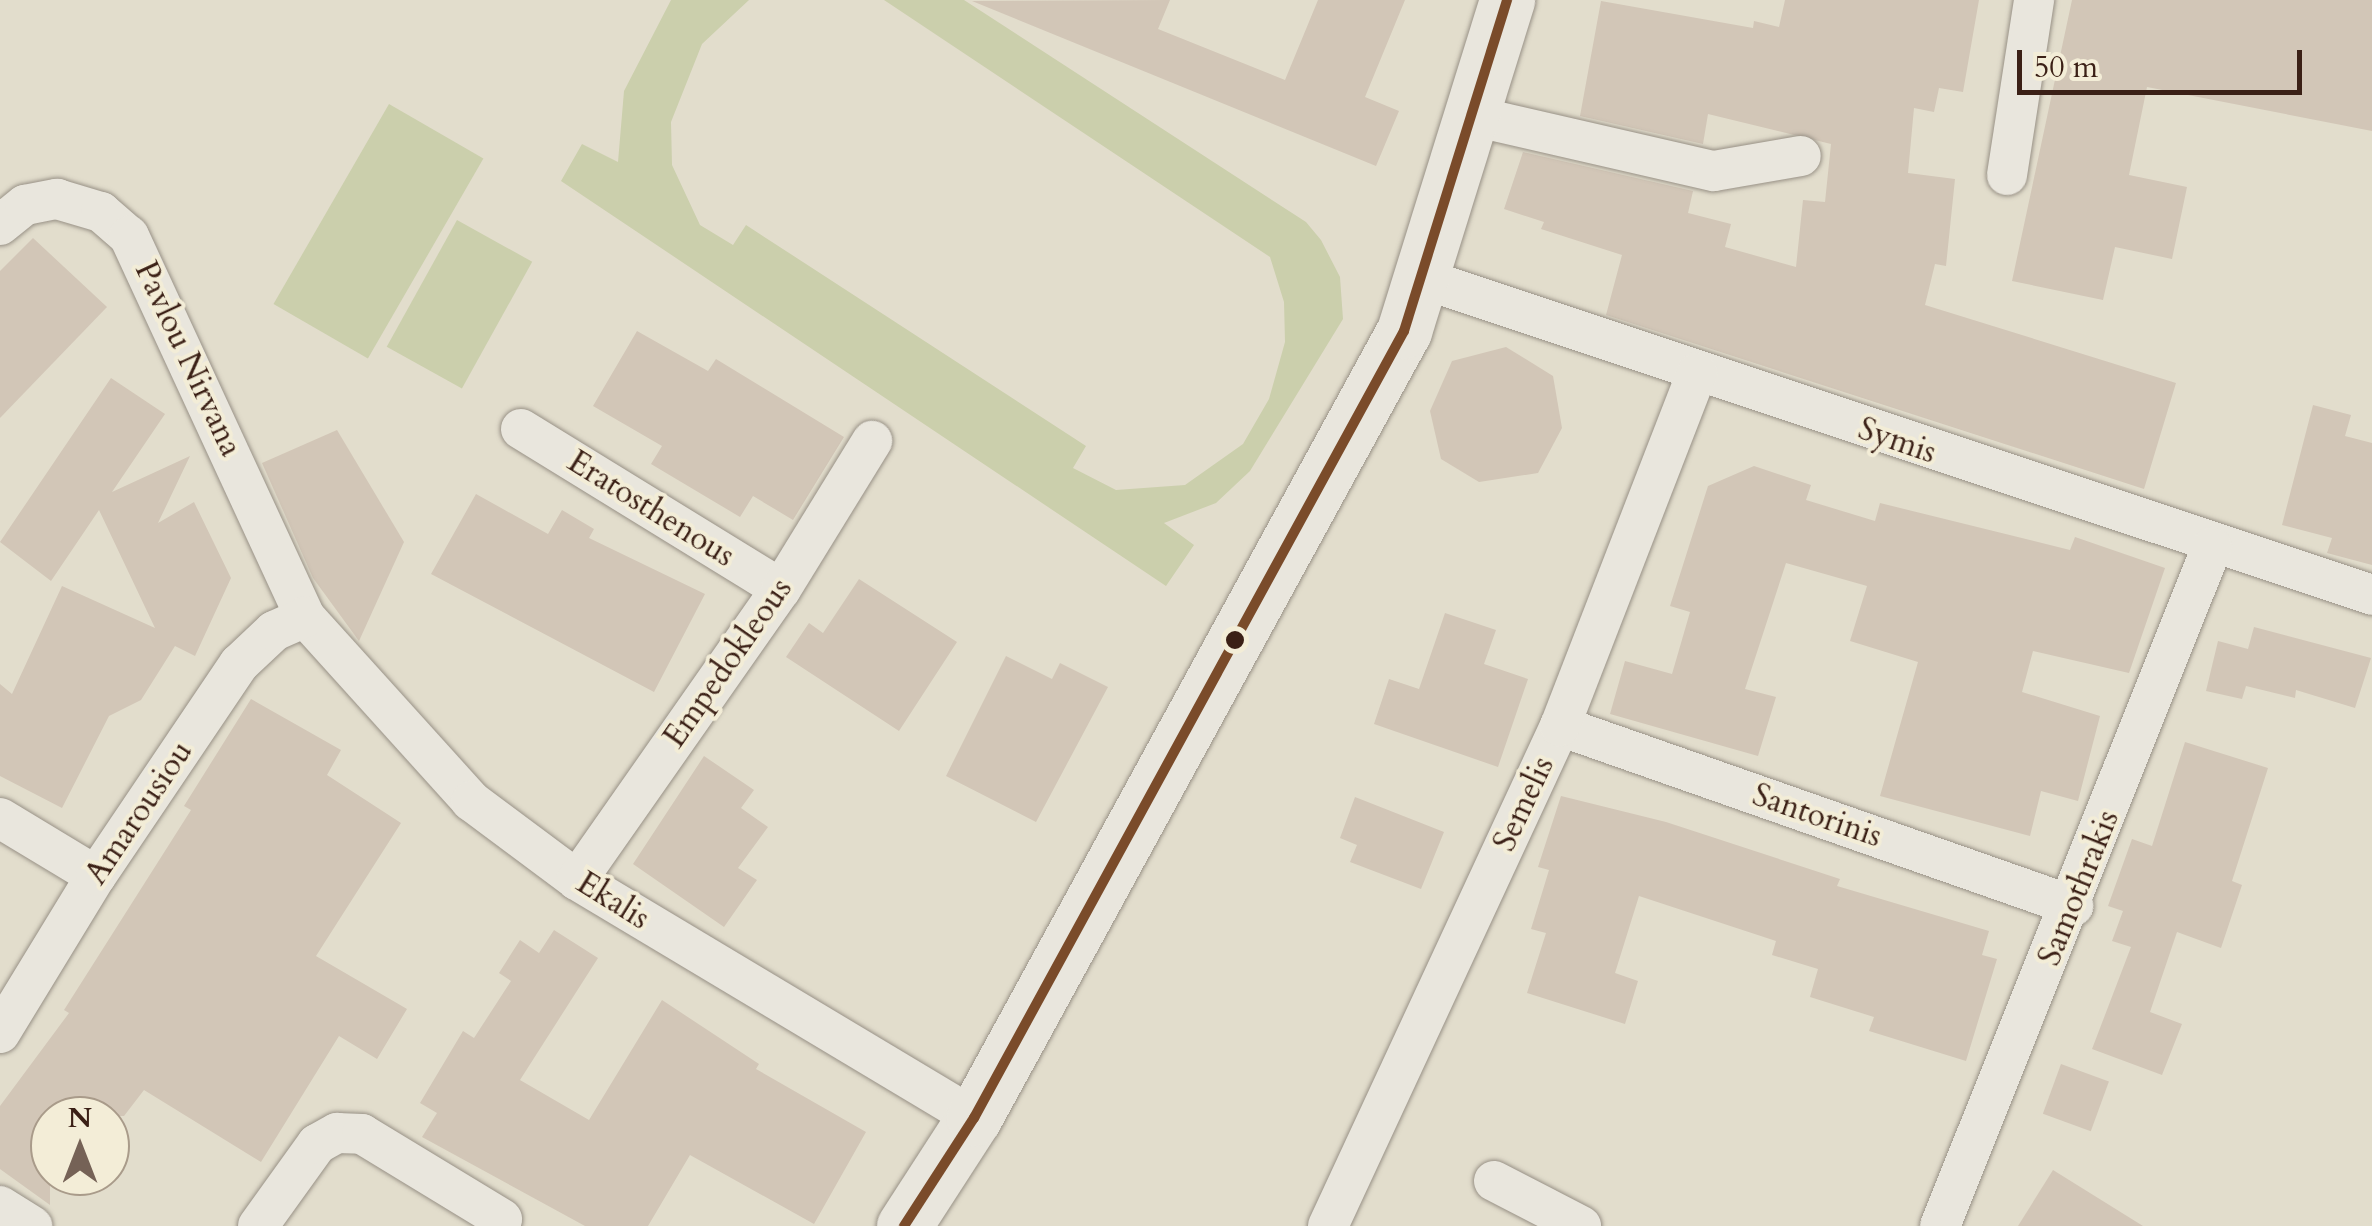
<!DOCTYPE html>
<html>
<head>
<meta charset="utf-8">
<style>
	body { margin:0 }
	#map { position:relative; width:2372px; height:1226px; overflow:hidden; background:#e2ddcc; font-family:Cardo,serif }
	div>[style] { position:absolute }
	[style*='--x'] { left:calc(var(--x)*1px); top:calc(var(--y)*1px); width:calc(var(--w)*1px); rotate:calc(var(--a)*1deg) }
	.green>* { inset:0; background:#cbcfac; transform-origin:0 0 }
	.building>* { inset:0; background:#d2c6b7; transform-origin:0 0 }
	.roads { filter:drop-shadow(0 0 2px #989186) drop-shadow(0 0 2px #989186) }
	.street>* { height:40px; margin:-20px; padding:0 20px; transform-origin:20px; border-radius:20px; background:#e9e6dd }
	.secondary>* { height:55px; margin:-27.5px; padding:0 27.5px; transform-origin:27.5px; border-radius:27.5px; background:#e9e6dd }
	.bus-1>* { height:10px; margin:-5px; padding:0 5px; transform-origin:5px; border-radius:5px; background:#7a4b2a }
	.dots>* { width:28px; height:28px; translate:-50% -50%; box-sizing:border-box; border:5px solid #f3edd7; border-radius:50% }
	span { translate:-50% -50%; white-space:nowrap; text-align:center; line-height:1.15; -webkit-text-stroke:8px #f3edd7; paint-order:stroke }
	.street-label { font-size:32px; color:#3b2016 }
	.north { position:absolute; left:30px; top:1096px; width:100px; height:100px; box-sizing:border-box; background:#f3edd7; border:2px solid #a99b8a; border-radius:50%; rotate:0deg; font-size:28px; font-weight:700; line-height:40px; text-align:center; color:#3b2016 }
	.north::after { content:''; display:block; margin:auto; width:35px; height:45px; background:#756256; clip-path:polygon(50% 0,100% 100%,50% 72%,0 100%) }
	.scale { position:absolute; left:2017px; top:50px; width:285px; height:45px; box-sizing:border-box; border:5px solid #3b2016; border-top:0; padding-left:12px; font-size:30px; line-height:35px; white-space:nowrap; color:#3b2016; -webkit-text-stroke:8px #f3edd7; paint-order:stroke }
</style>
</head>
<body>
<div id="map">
	<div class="green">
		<div style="clip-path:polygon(671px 0,749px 0,702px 44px,671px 122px,672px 165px,700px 225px,733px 245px,746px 225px,1086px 446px,1073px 468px,1116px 490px,1185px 485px,1243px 444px,1269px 399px,1285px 342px,1284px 302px,1270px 257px,884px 0,964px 0,1306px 222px,1321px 240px,1340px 277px,1343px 319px,1250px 471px,1216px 503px,1164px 523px,1194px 545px,1166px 586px,561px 181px,582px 144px,618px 162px,624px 91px)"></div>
		<div style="left:389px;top:104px;width:109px;height:231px;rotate:30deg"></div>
		<div style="left:457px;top:220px;width:86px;height:145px;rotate:29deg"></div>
	</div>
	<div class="building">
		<div style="clip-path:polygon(1170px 0,1158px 29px,1285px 80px,1318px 0,1405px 0,1365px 97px,1399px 111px,1376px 166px,972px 1px)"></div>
		<div style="clip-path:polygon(1785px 0,1979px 0,1963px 92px,1939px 88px,1934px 112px,1914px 108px,1908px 173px,1955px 179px,1946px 266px,1935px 264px,1925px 305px,2176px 383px,2144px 489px,1606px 315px,1622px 255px,1541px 229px,1544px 222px,1504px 209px,1523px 152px,1693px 191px,1688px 213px,1731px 224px,1725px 247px,1796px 267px,1803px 200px,1825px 202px,1831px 144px,1708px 114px,1703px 144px,1580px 116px,1601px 1px,1753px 28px,1754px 21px,1779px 27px)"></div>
		<div style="clip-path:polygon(2072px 0,2372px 0,2372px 131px,2147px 87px,2129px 175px,2187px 187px,2172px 259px,2115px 247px,2103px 300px,2012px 281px)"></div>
		<div style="clip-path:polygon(33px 238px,107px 307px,0 418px,0 271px)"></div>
		<div style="clip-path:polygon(637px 331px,708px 371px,716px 359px,844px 437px,793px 520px,753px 496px,740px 517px,651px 464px,662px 446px,593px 406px)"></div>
		<div style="clip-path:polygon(1506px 347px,1553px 376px,1562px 428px,1538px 473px,1479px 482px,1441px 459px,1430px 411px,1452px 361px)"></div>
		<div style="clip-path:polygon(111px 378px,165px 414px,112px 492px,190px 456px,158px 523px,194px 502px,231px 578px,195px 656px,175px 646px,141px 700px,109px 716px,62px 808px,0 776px,0 684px,12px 694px,62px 586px,155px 628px,99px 510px,51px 581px,0 542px)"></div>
		<div style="clip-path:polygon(2313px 405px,2351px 415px,2345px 436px,2372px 443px,2372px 565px,2327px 553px,2332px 538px,2282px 525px)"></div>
		<div style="clip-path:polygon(337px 430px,404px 542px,359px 641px,313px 578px,262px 463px)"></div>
		<div style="clip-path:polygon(1754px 466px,1811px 485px,1806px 500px,1875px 521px,1880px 503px,2070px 550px,2075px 537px,2165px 568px,2129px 673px,2033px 651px,2022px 692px,2100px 716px,2078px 801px,2041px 791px,2030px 836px,1880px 796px,1918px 662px,1850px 641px,1867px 586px,1786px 563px,1745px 689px,1776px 697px,1758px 756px,1610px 714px,1625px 661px,1672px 674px,1690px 612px,1670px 606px,1708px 486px)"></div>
		<div style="clip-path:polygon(476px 494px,548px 534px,562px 510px,594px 529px,589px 538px,705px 594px,654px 692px,431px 574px)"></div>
		<div style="clip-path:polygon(859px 579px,957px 642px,899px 731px,786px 657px,809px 623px,823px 633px)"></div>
		<div style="clip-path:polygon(1445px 613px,1496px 630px,1484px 664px,1528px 679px,1498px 767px,1374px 724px,1389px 679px,1419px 689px)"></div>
		<div style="clip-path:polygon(2254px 627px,2371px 658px,2355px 708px,2296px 690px,2295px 698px,2246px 686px,2242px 699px,2206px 691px,2218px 641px,2248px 649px)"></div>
		<div style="clip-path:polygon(1006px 656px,1052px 679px,1060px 663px,1108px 687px,1036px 822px,946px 776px)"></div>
		<div style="clip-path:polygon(251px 699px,341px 750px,327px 775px,401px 823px,316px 956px,407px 1009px,377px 1059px,339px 1036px,261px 1162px,144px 1090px,124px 1116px,50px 1116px,50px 1205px,0 1169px,0 1106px,69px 1013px,64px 1010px,191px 810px,184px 806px)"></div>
		<div style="clip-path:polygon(2185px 742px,2268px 768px,2232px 881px,2242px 885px,2221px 948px,2177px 932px,2150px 1012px,2182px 1024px,2162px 1075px,2092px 1049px,2131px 947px,2112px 941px,2123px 911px,2108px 906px,2132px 839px,2152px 846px)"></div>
		<div style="clip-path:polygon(704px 756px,754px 790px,741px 808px,768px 827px,738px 868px,757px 880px,724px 927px,633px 864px)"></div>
		<div style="clip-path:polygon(1561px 796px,1666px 822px,1840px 879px,1837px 886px,1989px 931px,1982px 955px,1997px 959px,1966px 1061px,1869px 1031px,1874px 1017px,1810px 997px,1818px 969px,1772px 955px,1776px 941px,1639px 896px,1615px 973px,1638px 981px,1625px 1024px,1527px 993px,1546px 933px,1531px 929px,1549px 870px,1538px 867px)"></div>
		<div style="clip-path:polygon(1355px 797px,1444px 832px,1421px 889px,1350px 862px,1357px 845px,1340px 838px)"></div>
		<div style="clip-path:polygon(554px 930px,598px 958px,520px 1080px,589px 1120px,662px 1000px,759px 1064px,756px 1069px,866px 1132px,814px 1224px,690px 1155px,648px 1226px,585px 1226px,422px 1137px,437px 1113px,420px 1103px,463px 1031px,474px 1038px,511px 981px,499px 973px,520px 940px,539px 953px)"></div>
		<div style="left:2061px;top:1064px;width:51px;height:53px;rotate:20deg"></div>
		<div style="clip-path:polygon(2053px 1170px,2143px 1226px,2018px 1226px)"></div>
	</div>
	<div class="roads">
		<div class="street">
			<div style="--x:1473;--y:116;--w:247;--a:12.9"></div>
			<div style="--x:1714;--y:171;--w:88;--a:-9.8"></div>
			<div style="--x:2007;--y:175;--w:177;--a:-81.2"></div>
			<div style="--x:0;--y:225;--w:32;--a:-39"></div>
			<div style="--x:25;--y:205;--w:33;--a:-11"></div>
			<div style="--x:57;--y:199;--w:46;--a:16.5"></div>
			<div style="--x:101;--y:212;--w:37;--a:41"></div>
			<div style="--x:129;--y:236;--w:420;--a:65.2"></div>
			<div style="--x:305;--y:617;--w:248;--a:47.9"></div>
			<div style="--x:471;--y:801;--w:132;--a:36.7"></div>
			<div style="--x:577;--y:880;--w:463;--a:30.9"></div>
			<div style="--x:1424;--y:279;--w:999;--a:18.43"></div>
			<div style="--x:521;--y:429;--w:305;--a:31.6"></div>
			<div style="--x:1560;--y:726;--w:544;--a:19.33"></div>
			<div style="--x:0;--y:818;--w:112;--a:31.1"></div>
			<div style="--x:577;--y:880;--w:355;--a:-55"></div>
			<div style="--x:781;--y:589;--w:174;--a:-58.4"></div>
			<div style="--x:0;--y:1033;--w:184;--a:-58.6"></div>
			<div style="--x:96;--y:876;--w:256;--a:-56"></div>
			<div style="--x:239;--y:664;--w:48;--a:-43.3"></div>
			<div style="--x:274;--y:631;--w:34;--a:-24"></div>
			<div style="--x:1494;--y:1181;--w:98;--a:27.3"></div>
			<div style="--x:0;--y:1206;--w:38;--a:32"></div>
			<div style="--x:258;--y:1226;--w:101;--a:-54.3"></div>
			<div style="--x:317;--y:1144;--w:23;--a:-29"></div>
			<div style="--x:337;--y:1133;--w:25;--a:2"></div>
			<div style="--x:362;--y:1134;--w:164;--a:31.3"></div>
			<div style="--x:1328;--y:1226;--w:551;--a:-65.11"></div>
			<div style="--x:1560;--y:726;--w:379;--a:-68.8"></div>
			<div style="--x:1940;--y:1226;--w:731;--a:-68.17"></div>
		</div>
		<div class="secondary">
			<div style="--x:904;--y:1226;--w:129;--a:-57.1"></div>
			<div style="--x:974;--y:1118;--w:897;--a:-61.35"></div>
			<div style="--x:1404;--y:331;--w:347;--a:-72.7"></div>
		</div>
	</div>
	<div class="bus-1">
		<div style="--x:904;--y:1226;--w:129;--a:-57.1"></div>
		<div style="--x:974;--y:1118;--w:897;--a:-61.35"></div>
		<div style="--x:1404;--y:331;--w:347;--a:-72.7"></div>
	</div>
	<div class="dots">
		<div style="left:1235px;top:640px;background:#3b2016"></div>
	</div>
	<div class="street-label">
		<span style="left:188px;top:359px;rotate:65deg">Pavlou Nirvana</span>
		<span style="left:1897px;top:441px;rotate:19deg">Symis</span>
		<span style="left:651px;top:509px;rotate:32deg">Eratosthenous</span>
		<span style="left:728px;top:663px;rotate:-55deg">Empedokleous</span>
		<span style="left:1524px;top:804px;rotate:-65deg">Semelis</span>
		<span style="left:139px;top:813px;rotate:-56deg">Amarousiou</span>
		<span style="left:1817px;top:816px;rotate:19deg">Santorinis</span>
		<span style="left:2079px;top:888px;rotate:-68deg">Samothrakis</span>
		<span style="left:613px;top:901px;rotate:32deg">Ekalis</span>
	</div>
	<div class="north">N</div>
	<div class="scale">50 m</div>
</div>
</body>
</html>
